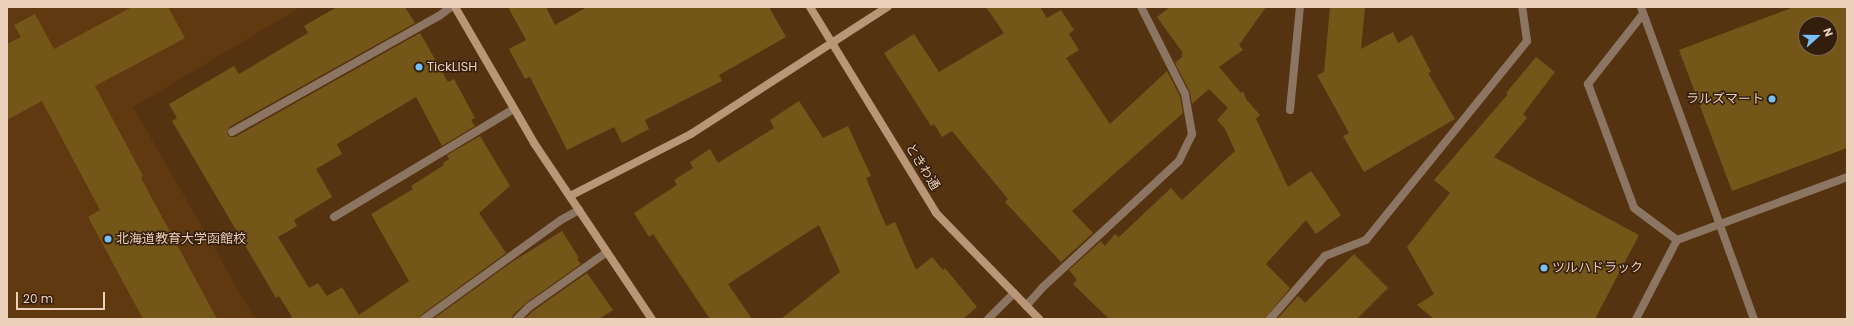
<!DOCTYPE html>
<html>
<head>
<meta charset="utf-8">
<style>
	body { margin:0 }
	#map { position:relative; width:1854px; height:326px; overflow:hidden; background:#563310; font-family:Poppins,"Noto Sans JP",sans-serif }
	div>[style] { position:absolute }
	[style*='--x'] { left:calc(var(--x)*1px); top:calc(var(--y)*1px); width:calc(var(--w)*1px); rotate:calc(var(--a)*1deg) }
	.built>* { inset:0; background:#613910 }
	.building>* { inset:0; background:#745618 }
	.lane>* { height:8px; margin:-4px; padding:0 4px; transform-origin:4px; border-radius:4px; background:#8c7663 }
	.street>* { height:8px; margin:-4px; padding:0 4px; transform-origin:4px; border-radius:4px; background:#8c7663 }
	.secondary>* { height:8px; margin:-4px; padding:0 4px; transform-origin:4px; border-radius:4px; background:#b99678 }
	.dots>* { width:11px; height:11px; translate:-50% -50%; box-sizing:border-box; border:2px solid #331e0c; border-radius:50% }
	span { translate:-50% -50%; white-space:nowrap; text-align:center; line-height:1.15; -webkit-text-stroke:3px #331e0c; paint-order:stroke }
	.poi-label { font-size:13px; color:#ecd1ba }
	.left { translate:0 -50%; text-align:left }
	.right { translate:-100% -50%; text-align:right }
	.street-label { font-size:13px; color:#ecd1ba }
	.frame { position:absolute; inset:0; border:8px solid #ecd1ba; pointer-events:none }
	.north { position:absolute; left:1798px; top:16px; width:40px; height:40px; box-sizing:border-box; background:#331e0c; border:1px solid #7d6652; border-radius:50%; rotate:69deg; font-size:11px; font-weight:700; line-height:16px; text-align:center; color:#ecd1ba }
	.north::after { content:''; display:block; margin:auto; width:14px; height:18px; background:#76c0f7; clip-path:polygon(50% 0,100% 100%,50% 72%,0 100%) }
	.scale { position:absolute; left:16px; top:292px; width:89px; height:18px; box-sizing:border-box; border:2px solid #ecd1ba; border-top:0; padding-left:5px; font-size:12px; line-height:14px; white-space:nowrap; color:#ecd1ba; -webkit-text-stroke:3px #331e0c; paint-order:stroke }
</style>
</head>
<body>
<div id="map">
	<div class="built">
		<div style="clip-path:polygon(7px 7px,301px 7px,133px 107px,255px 319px,7px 319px)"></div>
	</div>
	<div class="building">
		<div style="clip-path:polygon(132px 7px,168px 7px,185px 38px,95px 86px,143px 176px,141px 178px,217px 319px,143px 319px,88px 217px,100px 210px,42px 101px,7px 120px,7px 44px,21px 37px,14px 25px,35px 14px,54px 49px)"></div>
		<div style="clip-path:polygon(337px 7px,405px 7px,415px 23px,229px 127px,227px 134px,230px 137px,235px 137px,420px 33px,448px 82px,454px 79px,475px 118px,471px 120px,475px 126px,442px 146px,416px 97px,337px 144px,342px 154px,316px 169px,332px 197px,294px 220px,297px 226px,278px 237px,309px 288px,318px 283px,327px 296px,342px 287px,359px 315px,409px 281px,371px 214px,413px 189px,411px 186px,444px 165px,443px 163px,449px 159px,447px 155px,480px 136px,510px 186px,479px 213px,506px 253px,421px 315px,419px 319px,288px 319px,292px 317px,279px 296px,276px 298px,172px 121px,177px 118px,169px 104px,234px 66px,239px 74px,308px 33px,304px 26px)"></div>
		<div style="clip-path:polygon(508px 7px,546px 7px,555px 25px,587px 7px,769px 7px,786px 37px,719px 75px,722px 81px,645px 120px,649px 129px,622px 143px,614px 127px,567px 150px,530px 77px,525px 79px,509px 49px,526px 40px)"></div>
		<div style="clip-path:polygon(986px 7px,1040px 7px,1047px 18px,1061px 10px,1074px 30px,1069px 34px,1079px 50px,1066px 58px,1110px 124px,1167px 71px,1180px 96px,1183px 113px,1072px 211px,1093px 233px,1061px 262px,1005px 202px,1008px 199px,952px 131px,942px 137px,934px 124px,931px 126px,884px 53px,914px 34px,939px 72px,1004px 33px)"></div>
		<div style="clip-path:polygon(1170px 7px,1266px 7px,1239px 45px,1243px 50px,1219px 67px,1241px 93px,1243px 91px,1246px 99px,1260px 115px,1256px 119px,1288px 187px,1311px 171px,1341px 215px,1316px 234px,1306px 220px,1266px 264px,1290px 288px,1265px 319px,1109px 319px,1073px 284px,1077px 280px,1069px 270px,1101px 241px,1105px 246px,1115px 234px,1119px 237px,1171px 188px,1182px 200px,1235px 151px,1225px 129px,1217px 120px,1228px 108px,1209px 89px,1192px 104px,1190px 92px,1175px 63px,1183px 56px,1181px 54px,1183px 53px,1157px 17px)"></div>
		<div style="clip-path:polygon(1330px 7px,1365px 7px,1361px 49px,1393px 32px,1398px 43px,1412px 35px,1431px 72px,1428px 73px,1455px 119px,1364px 172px,1343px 136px,1349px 133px,1317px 75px,1324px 72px)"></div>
		<div style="clip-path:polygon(evenodd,1794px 7px,1847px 7px,1847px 148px,1732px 191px,1679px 50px,1794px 7px,1806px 24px,1830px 24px,1830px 48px,1806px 48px,1806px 24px)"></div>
		<div style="clip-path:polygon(1536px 57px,1555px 72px,1523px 114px,1527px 118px,1494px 157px,1639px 235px,1595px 319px,1434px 319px,1417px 305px,1434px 294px,1407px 247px,1450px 193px,1434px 180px,1508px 94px,1506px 93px)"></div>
		<div style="clip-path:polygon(799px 101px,823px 138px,848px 126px,871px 176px,866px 178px,886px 226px,895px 222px,916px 270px,932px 257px,943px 270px,945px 268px,977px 307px,963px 319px,781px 319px,840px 272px,819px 225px,728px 284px,752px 319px,710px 319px,653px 234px,649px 237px,634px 213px,677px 185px,674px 180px,693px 168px,690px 162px,710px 149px,718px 163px,774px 128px,770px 120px)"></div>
		<div style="clip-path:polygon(562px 231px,579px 258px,577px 259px,581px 264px,526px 303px,513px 315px,512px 319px,433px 319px,512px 262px)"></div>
		<div style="clip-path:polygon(1354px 254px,1388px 288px,1357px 319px,1277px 319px,1298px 296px,1305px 303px)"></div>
		<div style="clip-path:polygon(587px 273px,613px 310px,599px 319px,525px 319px,533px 311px)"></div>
	</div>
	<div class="lane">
		<div style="--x:1641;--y:7;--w:332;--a:70.1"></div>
		<div style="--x:1643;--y:14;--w:89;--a:128.2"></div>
		<div style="--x:1588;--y:84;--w:132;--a:69.6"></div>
		<div style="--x:1634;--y:208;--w:54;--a:36.7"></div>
		<div style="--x:424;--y:319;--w:169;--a:-35.9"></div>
		<div style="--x:561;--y:220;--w:21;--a:-29"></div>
		<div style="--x:1636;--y:319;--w:89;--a:-62.6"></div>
		<div style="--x:1677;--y:240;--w:181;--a:-20.3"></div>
	</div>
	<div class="street">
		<div style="--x:1290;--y:110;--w:103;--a:-84.5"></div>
		<div style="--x:232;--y:132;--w:237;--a:-29.3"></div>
		<div style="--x:439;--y:16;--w:15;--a:-37"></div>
		<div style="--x:334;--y:217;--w:210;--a:-31"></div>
		<div style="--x:1026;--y:306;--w:25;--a:-48"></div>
		<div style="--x:1043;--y:287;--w:185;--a:-42.8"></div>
		<div style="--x:1179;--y:161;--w:30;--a:-64"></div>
		<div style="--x:1192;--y:134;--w:41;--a:-99.9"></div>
		<div style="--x:1185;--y:94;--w:97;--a:-116.8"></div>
		<div style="--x:517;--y:319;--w:17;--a:-45"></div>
		<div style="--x:529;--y:307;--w:95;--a:-35.2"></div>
		<div style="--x:988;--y:319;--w:37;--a:-45"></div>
		<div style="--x:1270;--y:319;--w:84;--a:-48.9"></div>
		<div style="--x:1325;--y:256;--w:44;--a:-21.3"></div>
		<div style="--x:1366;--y:240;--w:256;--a:-51"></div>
		<div style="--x:1527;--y:41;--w:34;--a:-98"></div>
	</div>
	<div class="secondary">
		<div style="--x:455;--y:7;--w:157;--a:59.8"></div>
		<div style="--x:534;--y:143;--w:212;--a:56.2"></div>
		<div style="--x:810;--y:7;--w:241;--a:58.5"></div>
		<div style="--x:936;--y:213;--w:148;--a:45.8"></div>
		<div style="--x:570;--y:196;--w:136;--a:-27.1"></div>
		<div style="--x:691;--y:134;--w:234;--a:-32.9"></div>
	</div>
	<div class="dots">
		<div style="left:419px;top:67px;background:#76c0f7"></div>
		<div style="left:1772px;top:99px;background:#76c0f7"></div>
		<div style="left:108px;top:239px;background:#76c0f7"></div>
		<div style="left:1544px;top:268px;background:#76c0f7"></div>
	</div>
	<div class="poi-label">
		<span class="left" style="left:427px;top:67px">TickLISH</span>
		<span class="right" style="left:1764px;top:99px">ラルズマート</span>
		<span class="left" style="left:116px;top:239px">北海道教育大学函館校</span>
		<span class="left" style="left:1552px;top:268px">ツルハドラック</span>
	</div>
	<div class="street-label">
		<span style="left:922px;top:167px;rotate:58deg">ときわ通</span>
	</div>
	<div class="frame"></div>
	<div class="north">N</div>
	<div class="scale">20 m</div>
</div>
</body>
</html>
